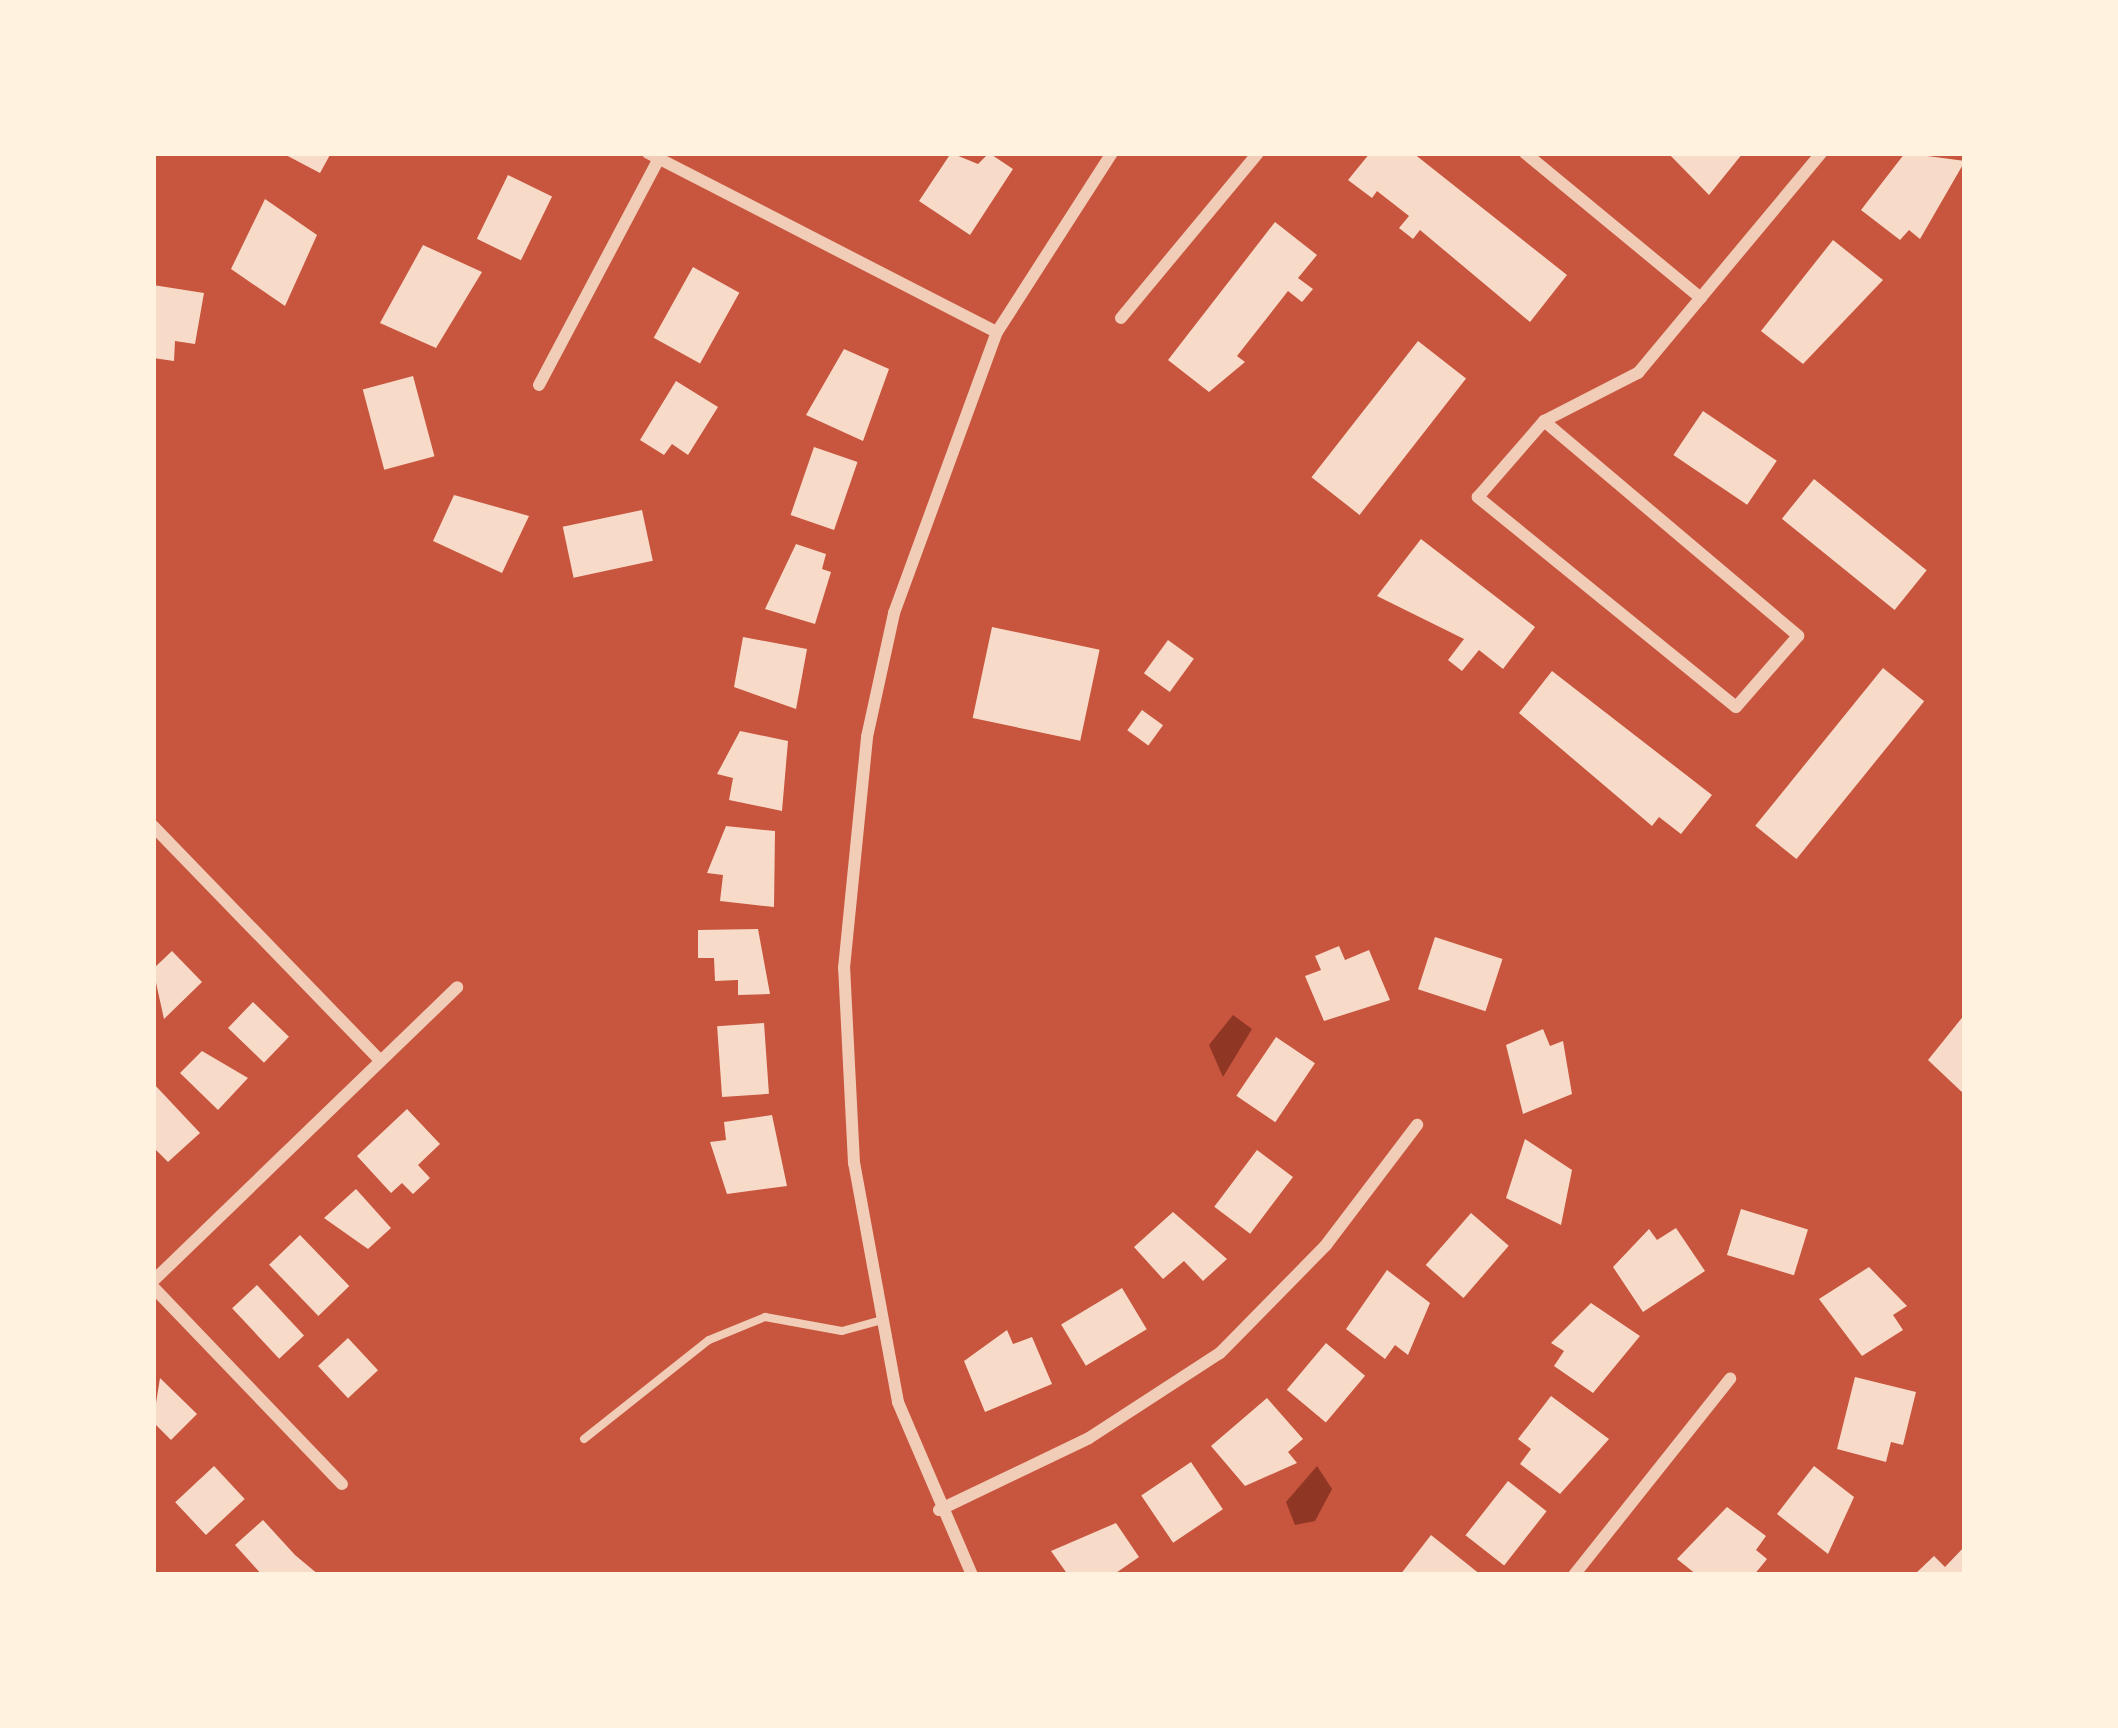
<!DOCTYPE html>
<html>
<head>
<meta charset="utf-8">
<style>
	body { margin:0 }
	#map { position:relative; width:2118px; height:1728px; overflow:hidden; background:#c8553d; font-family:Karla,sans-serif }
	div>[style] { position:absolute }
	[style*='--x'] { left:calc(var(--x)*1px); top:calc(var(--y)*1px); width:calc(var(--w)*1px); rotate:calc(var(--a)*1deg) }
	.water>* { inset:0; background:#8f3625 }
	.building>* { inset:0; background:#f7dbc8; transform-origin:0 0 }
	.service>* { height:8px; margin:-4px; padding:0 4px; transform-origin:4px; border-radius:4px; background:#f1ccb7 }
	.minor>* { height:12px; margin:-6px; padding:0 6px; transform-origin:6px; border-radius:6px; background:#f1ccb7 }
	span { translate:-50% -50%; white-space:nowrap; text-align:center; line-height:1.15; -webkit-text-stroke:12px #fff3e0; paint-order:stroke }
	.frame { position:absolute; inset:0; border:156px solid #fff3e0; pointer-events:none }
</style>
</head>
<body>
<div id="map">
	<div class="water">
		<div style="clip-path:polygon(1233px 1015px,1252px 1029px,1223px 1077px,1209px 1045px)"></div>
		<div style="clip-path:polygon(1317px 1466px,1332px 1489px,1315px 1521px,1295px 1525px,1286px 1502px)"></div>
	</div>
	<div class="building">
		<div style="clip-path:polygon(282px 153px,331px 153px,320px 173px)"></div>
		<div style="clip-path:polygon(951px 153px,978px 164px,989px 153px,1013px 169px,970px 235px,919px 201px)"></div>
		<div style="clip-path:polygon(1370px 153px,1413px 153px,1567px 275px,1530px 322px,1420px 230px,1413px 239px,1399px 228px,1409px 216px,1377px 191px,1372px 198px,1348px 180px)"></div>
		<div style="clip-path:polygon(1668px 153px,1743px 153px,1709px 195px)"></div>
		<div style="clip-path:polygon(1905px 153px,1965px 161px,1920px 239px,1909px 230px,1900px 240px,1861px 210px)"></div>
		<div style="left:508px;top:175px;width:49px;height:71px;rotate:26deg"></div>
		<div style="clip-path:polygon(265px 199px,317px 235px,285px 306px,231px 269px)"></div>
		<div style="clip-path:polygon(1275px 222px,1317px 255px,1298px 278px,1313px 289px,1302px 302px,1288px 291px,1237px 356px,1245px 362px,1209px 392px,1168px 360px)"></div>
		<div style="clip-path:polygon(1833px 240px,1883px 280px,1803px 364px,1761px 331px)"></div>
		<div style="clip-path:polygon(423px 245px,482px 272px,436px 348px,380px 323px)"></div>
		<div style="left:693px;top:267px;width:53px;height:81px;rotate:29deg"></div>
		<div style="clip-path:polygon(153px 285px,204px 293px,195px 344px,175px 341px,174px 361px,153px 358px)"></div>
		<div style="left:1418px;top:341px;width:61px;height:173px;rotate:38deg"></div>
		<div style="clip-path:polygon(844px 349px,889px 369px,863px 441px,806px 415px)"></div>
		<div style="left:413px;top:376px;width:83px;height:52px;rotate:75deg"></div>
		<div style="clip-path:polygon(676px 381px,718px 407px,688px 455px,672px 444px,664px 455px,640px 440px)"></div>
		<div style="left:1703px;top:411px;width:89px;height:53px;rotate:34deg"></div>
		<div style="left:814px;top:447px;width:46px;height:72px;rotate:19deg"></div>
		<div style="left:1814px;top:479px;width:145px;height:51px;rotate:39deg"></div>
		<div style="clip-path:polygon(454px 495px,529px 516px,502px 573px,433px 541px)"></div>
		<div style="left:642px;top:510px;width:52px;height:81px;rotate:78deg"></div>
		<div style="clip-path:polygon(1421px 539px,1535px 627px,1503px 669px,1479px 650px,1462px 671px,1448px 660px,1464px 639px,1377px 596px)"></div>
		<div style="clip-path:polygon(796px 544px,826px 554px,822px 569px,831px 572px,815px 624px,765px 609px)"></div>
		<div style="left:992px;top:627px;width:110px;height:93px;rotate:12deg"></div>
		<div style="clip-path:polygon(743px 637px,807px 649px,796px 709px,734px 687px)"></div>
		<div style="left:1168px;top:640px;width:32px;height:41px;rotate:36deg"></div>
		<div style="left:1883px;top:668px;width:53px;height:203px;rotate:39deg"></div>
		<div style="clip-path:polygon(1552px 671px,1712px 795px,1681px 834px,1659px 817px,1652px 826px,1519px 713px)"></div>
		<div style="left:1142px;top:710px;width:26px;height:25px;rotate:36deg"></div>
		<div style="clip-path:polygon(740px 731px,788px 741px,782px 811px,729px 800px,733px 778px,717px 774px)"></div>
		<div style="clip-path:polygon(726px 826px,775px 831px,774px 907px,720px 901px,723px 875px,707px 873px)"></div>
		<div style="clip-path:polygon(758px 929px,770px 994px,738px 995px,738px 980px,715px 981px,714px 958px,698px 958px,698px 930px)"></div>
		<div style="left:1435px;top:937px;width:71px;height:55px;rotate:18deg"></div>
		<div style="clip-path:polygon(1339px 946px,1345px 960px,1369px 950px,1390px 1000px,1324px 1021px,1305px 976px,1321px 970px,1315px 956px)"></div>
		<div style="clip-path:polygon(172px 951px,202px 982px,164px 1019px,153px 969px)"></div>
		<div style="left:253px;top:1002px;width:50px;height:36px;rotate:44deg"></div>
		<div style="clip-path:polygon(1965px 1014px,1965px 1095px,1928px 1060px)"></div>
		<div style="left:764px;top:1023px;width:71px;height:47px;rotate:86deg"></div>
		<div style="clip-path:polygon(1543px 1029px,1550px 1046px,1563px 1041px,1572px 1094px,1523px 1114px,1506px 1045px)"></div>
		<div style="left:1276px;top:1037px;width:47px;height:71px;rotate:34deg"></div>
		<div style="clip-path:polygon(202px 1051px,248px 1078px,218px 1110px,180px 1073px)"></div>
		<div style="clip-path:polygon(153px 1083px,200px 1133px,168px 1162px,153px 1147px)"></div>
		<div style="clip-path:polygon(407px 1109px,440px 1144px,418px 1165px,430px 1178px,413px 1194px,402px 1183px,391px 1193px,357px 1156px)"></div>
		<div style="clip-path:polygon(772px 1115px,787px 1186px,727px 1194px,710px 1142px,726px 1140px,724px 1122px)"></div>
		<div style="clip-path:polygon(1525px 1139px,1572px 1170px,1561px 1225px,1506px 1198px)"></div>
		<div style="left:1257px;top:1150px;width:45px;height:71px;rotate:37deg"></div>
		<div style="clip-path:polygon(356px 1189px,391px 1228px,368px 1249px,324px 1218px)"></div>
		<div style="left:1741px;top:1209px;width:70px;height:48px;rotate:17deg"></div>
		<div style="clip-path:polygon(1173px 1212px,1227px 1259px,1203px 1281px,1184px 1261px,1163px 1279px,1134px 1247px)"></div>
		<div style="left:1471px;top:1213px;width:50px;height:69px;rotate:41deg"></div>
		<div style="clip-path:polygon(1676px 1228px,1705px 1271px,1643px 1312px,1613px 1267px,1649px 1229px,1657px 1240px)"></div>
		<div style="left:300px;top:1235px;width:71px;height:43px;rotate:46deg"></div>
		<div style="clip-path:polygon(1869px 1267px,1907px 1306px,1893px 1315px,1903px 1330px,1862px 1356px,1819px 1299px)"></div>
		<div style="clip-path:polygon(1387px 1270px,1430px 1303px,1408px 1355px,1395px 1345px,1385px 1359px,1346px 1329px)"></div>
		<div style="left:257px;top:1285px;width:69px;height:34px;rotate:47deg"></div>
		<div style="left:1122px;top:1288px;width:48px;height:71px;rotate:59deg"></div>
		<div style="clip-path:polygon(1591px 1303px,1640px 1336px,1593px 1393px,1554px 1366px,1564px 1351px,1551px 1343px)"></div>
		<div style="clip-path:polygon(1007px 1330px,1013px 1344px,1032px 1337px,1052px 1384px,985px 1412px,964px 1361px)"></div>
		<div style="left:348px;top:1338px;width:44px;height:41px;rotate:47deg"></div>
		<div style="left:1326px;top:1343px;width:51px;height:61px;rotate:40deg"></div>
		<div style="clip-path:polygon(1855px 1377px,1916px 1392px,1903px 1445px,1891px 1442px,1886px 1462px,1837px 1449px)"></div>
		<div style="clip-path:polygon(160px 1378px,197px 1414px,171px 1440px,153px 1422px)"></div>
		<div style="clip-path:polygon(1551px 1396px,1609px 1439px,1560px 1494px,1520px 1464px,1531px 1449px,1518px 1439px)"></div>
		<div style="clip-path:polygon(1267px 1398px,1303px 1439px,1288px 1452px,1297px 1463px,1245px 1486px,1211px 1446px)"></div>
		<div style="left:1191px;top:1462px;width:57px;height:60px;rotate:56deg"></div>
		<div style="left:214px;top:1466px;width:45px;height:53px;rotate:47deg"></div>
		<div style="clip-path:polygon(1814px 1466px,1854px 1497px,1828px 1554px,1777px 1514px)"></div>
		<div style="left:1508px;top:1481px;width:49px;height:69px;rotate:38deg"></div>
		<div style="clip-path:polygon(1727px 1507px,1766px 1536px,1756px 1550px,1767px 1559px,1754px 1575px,1697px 1575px,1677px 1559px)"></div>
		<div style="clip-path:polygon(263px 1520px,295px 1555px,319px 1575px,262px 1575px,235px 1545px)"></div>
		<div style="clip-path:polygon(1116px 1523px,1139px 1557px,1113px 1575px,1068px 1575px,1051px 1551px)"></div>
		<div style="clip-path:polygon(1431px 1535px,1481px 1575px,1400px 1575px)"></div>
		<div style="clip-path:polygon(1965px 1546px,1965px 1575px,1914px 1575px,1934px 1556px,1945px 1567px)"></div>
	</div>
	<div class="service">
		<div style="--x:584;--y:1439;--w:159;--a:-38.4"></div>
		<div style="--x:709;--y:1340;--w:61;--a:-22.3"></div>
		<div style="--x:765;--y:1317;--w:78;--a:10.3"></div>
		<div style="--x:842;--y:1331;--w:41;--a:-15.4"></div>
	</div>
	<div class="minor">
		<div style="--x:648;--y:153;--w:392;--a:27.2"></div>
		<div style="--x:1525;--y:153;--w:228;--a:39.5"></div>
		<div style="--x:1121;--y:318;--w:214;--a:-50.3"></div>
		<div style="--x:539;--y:385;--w:263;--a:-62.1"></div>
		<div style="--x:1544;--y:421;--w:333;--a:40.2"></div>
		<div style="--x:1798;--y:636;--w:94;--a:131.1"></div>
		<div style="--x:1736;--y:707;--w:333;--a:-140.9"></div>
		<div style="--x:1478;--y:497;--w:101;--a:-49"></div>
		<div style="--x:1544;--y:421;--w:106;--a:-27.1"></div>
		<div style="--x:1638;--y:373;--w:286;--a:-50.2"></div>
		<div style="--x:153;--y:826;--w:326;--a:45.9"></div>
		<div style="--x:153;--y:1281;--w:423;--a:-44"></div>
		<div style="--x:153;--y:1287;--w:273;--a:46.2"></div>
		<div style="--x:939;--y:1510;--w:166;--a:-25.6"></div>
		<div style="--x:1089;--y:1438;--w:156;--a:-33"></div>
		<div style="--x:1220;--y:1353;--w:151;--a:-45.5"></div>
		<div style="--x:1326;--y:1245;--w:151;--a:-52.8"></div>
		<div style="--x:972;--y:1575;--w:188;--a:-113.2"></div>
		<div style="--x:898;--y:1402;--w:243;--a:-100.4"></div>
		<div style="--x:854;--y:1163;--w:195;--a:-92.9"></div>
		<div style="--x:844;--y:968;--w:232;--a:-84.3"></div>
		<div style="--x:867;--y:737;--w:127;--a:-77.7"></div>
		<div style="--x:894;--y:613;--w:299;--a:-69.9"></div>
		<div style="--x:997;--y:332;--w:213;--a:-57.3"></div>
		<div style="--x:1574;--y:1575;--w:251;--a:-51.5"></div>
	</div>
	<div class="frame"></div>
</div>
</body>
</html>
